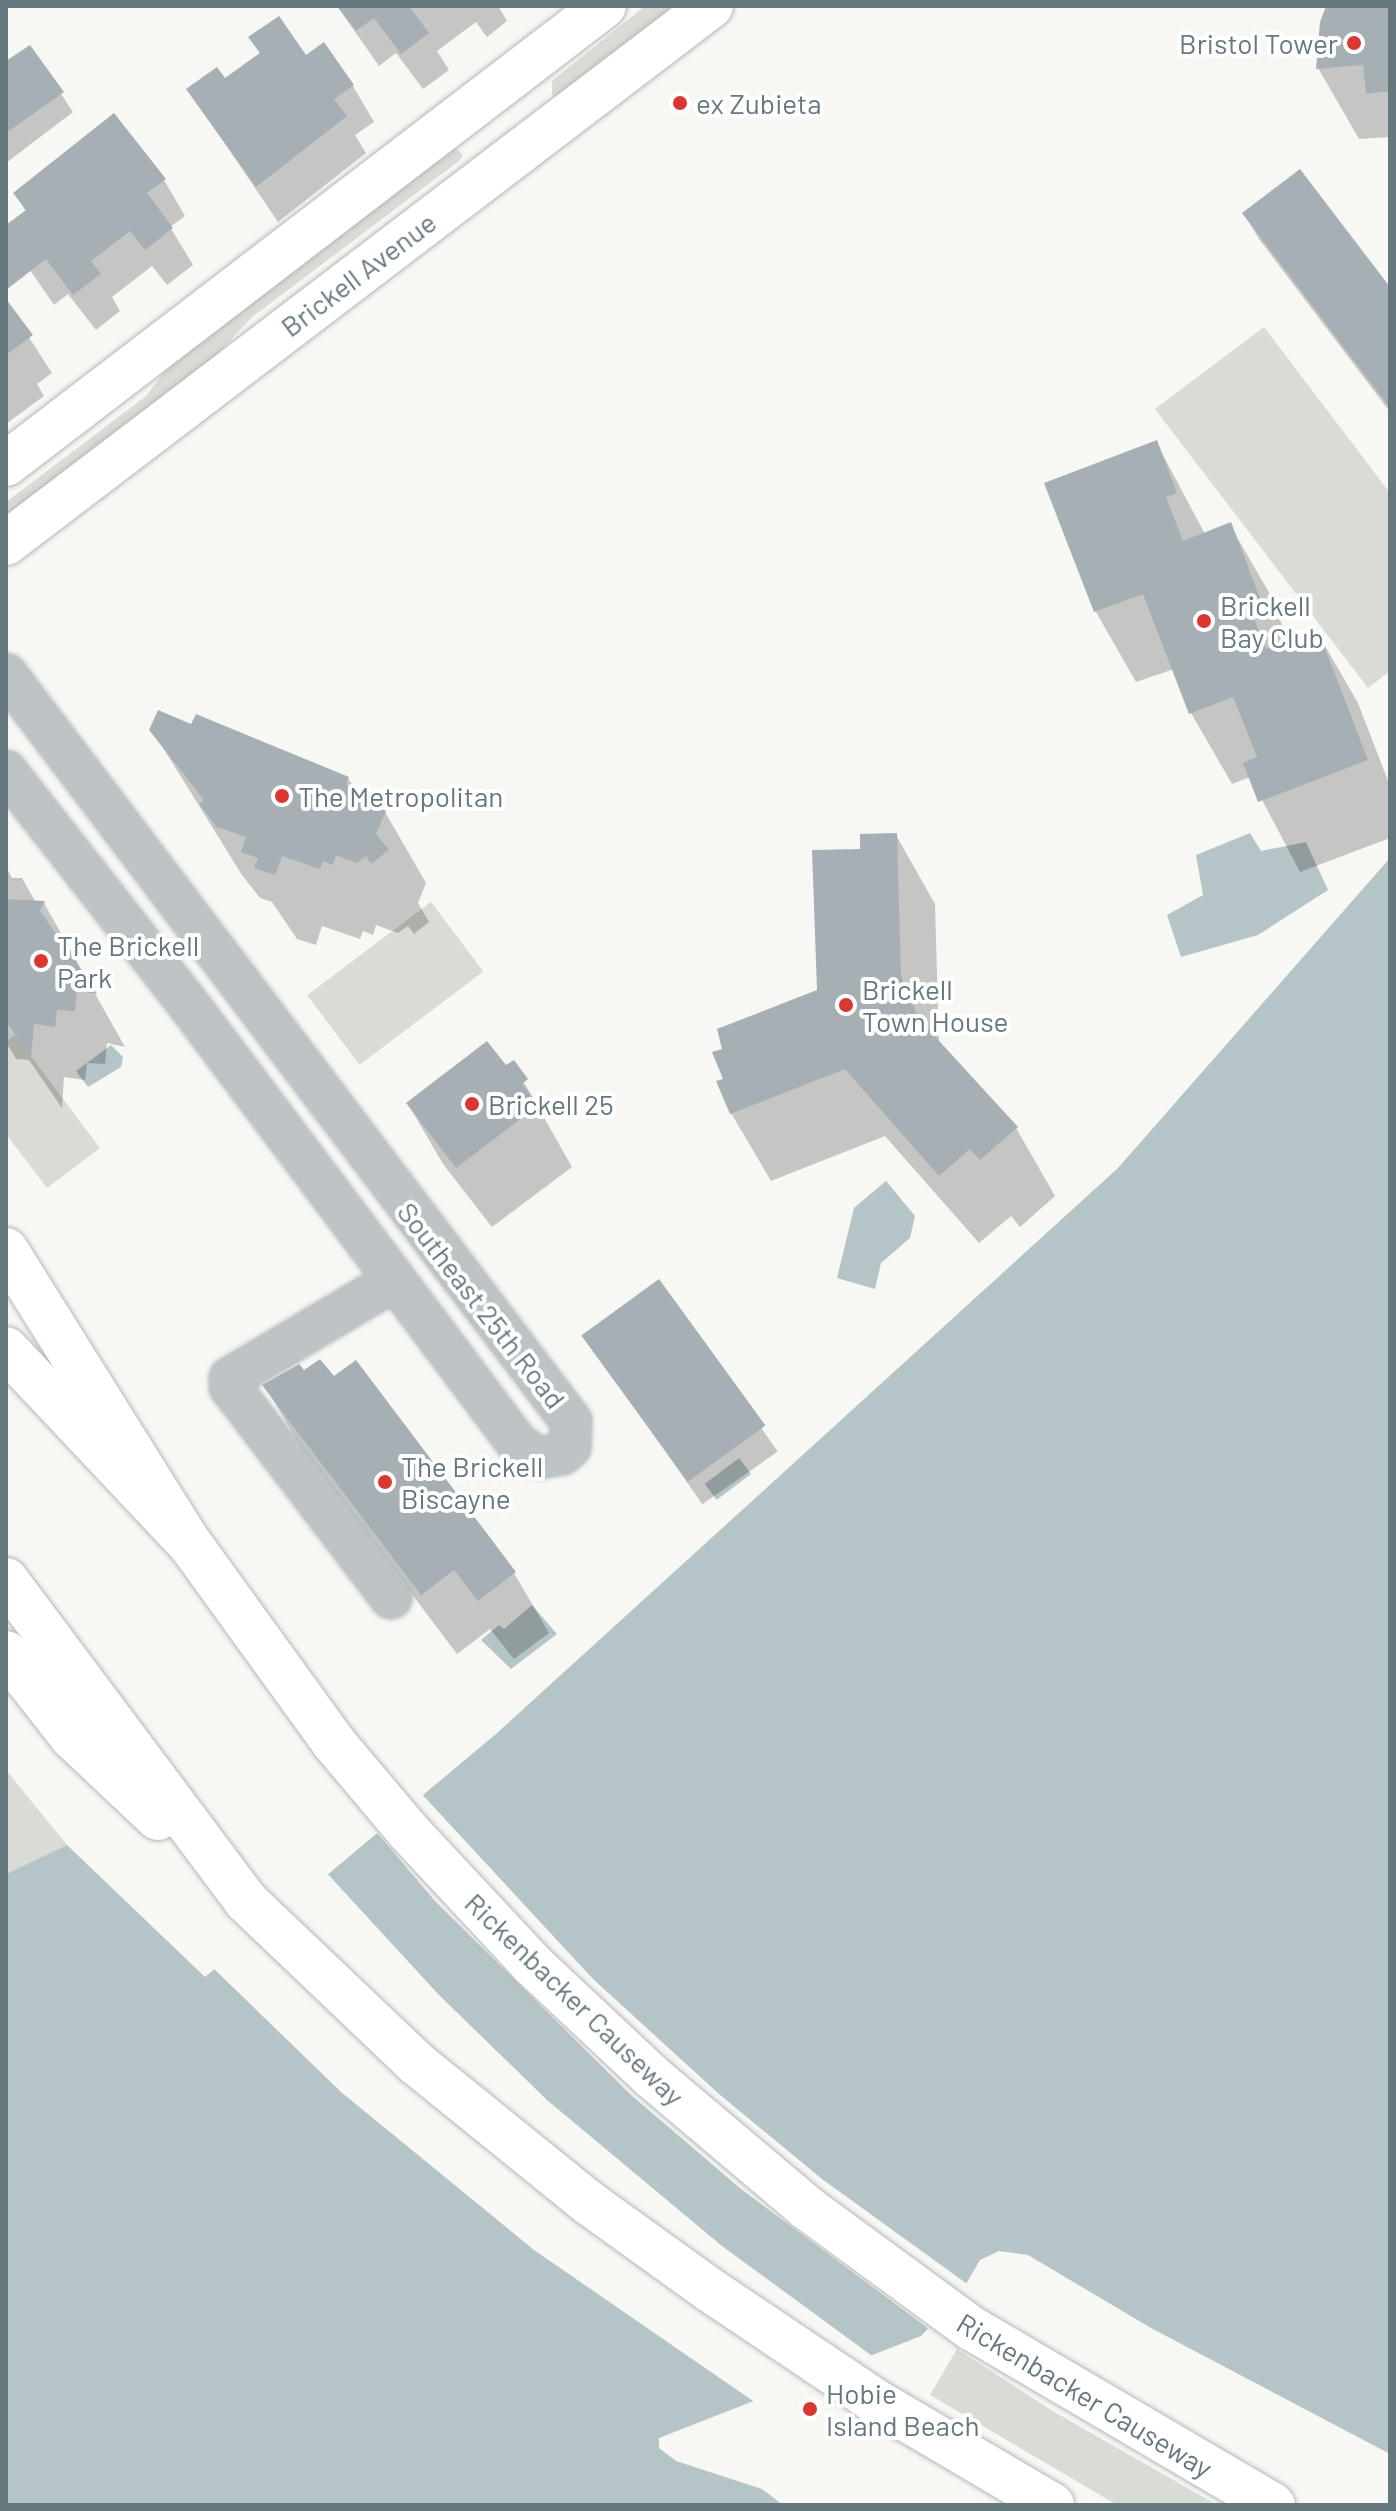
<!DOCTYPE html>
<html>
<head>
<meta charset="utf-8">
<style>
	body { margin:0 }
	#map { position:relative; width:1396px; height:2511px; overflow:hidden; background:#f7f7f4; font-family:Barlow,sans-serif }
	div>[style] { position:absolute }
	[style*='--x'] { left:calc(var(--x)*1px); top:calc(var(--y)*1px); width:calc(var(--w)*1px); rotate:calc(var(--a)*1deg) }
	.green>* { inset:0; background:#d8dcd4; transform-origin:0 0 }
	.water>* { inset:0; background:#b5c4c6; transform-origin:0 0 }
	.pier>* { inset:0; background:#f7f7f4 }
	.shadow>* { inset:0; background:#0003; transform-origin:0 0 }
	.building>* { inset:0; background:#a6b0b4; transform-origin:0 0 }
	.roads { filter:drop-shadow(0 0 2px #b2b8bb) drop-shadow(0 0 2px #b2b8bb) }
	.minor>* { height:40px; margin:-20px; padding:0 20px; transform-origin:20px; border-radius:20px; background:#bec4c6 }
	.major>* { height:44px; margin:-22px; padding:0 22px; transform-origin:22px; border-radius:22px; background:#fff }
	.highway>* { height:44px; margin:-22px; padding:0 22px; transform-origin:22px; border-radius:22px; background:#fff }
	.dots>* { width:22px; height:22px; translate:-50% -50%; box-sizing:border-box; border:4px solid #fff; border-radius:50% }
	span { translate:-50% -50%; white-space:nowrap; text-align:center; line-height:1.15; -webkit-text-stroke:8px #fff; paint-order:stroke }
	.poi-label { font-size:28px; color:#64787e }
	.right { translate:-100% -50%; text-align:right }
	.left { translate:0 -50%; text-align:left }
	.street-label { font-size:28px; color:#64787e }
	.frame { position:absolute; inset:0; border:8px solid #64787e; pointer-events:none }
</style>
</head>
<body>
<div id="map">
	<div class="green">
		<div style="clip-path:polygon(645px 6px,684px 6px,558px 97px,552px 95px,552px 81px)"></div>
		<div style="clip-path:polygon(454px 147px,463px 155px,459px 161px,251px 318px,193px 380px,6px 522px,6px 502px,146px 396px,180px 351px)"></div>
		<div style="clip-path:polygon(1264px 327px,1390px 493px,1390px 671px,1368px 688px,1155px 409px)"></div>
		<div style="left:431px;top:902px;width:87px;height:155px;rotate:53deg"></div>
		<div style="clip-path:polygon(15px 1035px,100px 1148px,47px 1188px,6px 1134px,6px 1041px)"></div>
		<div style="clip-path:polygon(6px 1770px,67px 1845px,6px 1874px)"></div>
		<div style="clip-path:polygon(957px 2349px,1051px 2410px,1217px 2505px,1117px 2505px,930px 2395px)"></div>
	</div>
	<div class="water">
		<div style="clip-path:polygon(1250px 833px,1261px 851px,1306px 842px,1328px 890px,1258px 935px,1181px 957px,1167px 915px,1203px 895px,1196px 855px)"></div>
		<div style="clip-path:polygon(1390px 858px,1390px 2454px,1151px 2328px,1028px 2255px,999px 2251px,980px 2260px,959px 2296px,921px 2336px,659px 2438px,659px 2448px,676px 2461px,762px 2489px,783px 2505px,6px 2505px,6px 1874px,67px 1845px,205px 1977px,496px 1734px,1118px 1168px)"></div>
		<div style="clip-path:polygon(111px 1045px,123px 1057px,121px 1067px,88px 1087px,76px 1071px)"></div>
		<div style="clip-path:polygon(886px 1181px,915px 1216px,910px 1238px,881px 1263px,875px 1289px,837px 1278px,854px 1208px)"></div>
		<div style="left:739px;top:1458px;width:20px;height:43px;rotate:53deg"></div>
		<div style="clip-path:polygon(532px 1605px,557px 1634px,511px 1669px,481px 1640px,499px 1625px,504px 1629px)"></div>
	</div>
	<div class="pier">
		<div style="clip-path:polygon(418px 1790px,593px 1979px,719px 2094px,822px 2179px,970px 2286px,933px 2332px,741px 2189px,631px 2095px,435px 1901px,373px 1828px)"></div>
		<div style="clip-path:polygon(324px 1870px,439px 1995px,547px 2100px,722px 2246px,875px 2358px,756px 2403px,534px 2250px,341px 2092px,211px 1966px)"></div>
	</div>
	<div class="shadow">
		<div style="clip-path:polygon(337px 6px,498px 6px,507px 21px,487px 37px,476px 22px,437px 51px,449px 70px,423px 89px,396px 53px,379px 66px)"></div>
		<div style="clip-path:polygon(1329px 6px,1390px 6px,1390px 137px,1359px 139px,1318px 68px)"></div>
		<div style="clip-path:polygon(251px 37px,353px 86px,374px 122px,355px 135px,366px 153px,278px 222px,188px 89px,225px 80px,261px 55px)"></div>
		<div style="clip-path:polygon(30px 47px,73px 112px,6px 163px,6px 57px,9px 62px)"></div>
		<div style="clip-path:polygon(164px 180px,185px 216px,170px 227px,193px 265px,167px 285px,152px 266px,112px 297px,120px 311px,96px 330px,68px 294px,54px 305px,6px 235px,6px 227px,26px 212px,16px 193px)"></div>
		<div style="clip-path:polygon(1244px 214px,1390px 291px,1390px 412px,1259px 239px)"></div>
		<div style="clip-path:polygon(6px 302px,52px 373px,37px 384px,44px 396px,6px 424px)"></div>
		<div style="clip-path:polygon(1156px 442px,1205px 534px,1230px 525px,1271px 596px,1289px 643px,1317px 632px,1358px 703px,1390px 786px,1390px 838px,1300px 872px,1250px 777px,1232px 784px,1191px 713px,1174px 669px,1136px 682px,1096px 612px,1047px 484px)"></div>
		<div style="clip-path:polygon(192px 727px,348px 779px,369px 805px,385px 812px,426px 883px,418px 903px,429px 922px,414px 934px,408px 926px,398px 933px,376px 925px,373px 935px,363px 931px,360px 939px,322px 926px,316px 945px,297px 939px,272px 902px,260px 898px,242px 875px,152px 730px)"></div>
		<div style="clip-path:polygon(896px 835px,935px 904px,939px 1044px,1016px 1128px,1055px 1196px,1020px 1227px,1011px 1216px,979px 1243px,885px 1136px,771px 1181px,731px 1113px,725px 1080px,819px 991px,862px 851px)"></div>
		<div style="clip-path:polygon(6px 867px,12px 878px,22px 878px,36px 903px,44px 903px,125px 1047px,107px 1043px,105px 1064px,87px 1063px,85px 1080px,64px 1077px,62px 1108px,29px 1060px,16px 1059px,6px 1042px)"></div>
		<div style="clip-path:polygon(513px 1063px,572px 1167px,492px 1227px,443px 1164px,408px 1104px)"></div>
		<div style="left:659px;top:1282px;width:207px;height:92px;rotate:55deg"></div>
		<div style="clip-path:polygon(265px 1386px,514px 1573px,549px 1633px,514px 1659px,490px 1629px,457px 1654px,300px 1446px)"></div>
	</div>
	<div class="building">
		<div style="clip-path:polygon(337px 6px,409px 6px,429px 33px,401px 54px,374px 18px,356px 31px)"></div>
		<div style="clip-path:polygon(1326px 6px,1390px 6px,1390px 91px,1366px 94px,1363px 65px,1316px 69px,1320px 22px)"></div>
		<div style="clip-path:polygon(279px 16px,306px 55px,324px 42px,354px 85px,334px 99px,347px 116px,256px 187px,186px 89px,217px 67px,225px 78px,260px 53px,248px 37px)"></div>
		<div style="clip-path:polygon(30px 45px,64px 92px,6px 133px,6px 61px)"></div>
		<div style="clip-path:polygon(114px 113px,166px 179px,147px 193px,173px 228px,145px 250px,130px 231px,91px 261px,101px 274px,73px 295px,46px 259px,6px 290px,6px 225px,26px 210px,13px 193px)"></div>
		<div style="clip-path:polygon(1300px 169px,1390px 287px,1390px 408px,1242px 213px)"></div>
		<div style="clip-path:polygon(6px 299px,33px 335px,6px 355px)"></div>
		<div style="clip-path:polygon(1157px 440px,1177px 493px,1166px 497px,1183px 541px,1231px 522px,1263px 606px,1251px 611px,1266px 649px,1318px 630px,1368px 760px,1258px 802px,1243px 763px,1257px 757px,1233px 697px,1189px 714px,1143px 594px,1094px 612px,1044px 483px)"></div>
		<div style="clip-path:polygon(158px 710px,191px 724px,196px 714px,349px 777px,346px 785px,364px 792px,362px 800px,386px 811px,376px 834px,389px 850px,371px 864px,366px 856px,357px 863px,336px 855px,333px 865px,323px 861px,320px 869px,282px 856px,275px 875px,254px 868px,258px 858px,241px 852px,246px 837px,217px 827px,199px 804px,204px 800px,149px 730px)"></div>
		<div style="clip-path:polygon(897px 833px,901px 976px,919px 1019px,1018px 1127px,980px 1160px,970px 1149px,939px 1176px,845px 1069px,730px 1114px,716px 1081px,723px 1079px,712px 1052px,722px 1049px,717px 1029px,817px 990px,812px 850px,860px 849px,860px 834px)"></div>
		<div style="clip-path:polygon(6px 899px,45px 901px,40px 911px,59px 938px,68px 939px,66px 947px,97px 994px,77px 990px,75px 1011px,57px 1010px,55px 1027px,34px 1024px,31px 1058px,6px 1021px)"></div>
		<div style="clip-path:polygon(487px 1041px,506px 1065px,514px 1060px,528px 1079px,522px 1084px,539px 1105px,456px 1168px,406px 1103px)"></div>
		<div style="left:659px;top:1279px;width:181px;height:96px;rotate:54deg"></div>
		<div style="clip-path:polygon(320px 1359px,334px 1376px,356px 1360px,516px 1572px,478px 1601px,454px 1570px,421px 1595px,262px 1385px,299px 1364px,304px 1370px)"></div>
	</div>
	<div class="roads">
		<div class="minor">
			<div style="--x:6;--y:674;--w:937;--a:52.9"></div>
			<div style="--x:571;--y:1421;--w:26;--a:92"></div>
			<div style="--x:570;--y:1447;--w:11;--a:139"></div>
			<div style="--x:562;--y:1454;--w:25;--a:171"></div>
			<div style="--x:537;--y:1458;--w:25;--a:-143"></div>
			<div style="--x:517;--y:1443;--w:542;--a:-126.83"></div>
			<div style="--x:192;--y:1009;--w:302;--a:-128"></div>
			<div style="--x:391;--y:1598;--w:265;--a:-127.3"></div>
			<div style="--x:230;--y:1387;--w:9;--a:-90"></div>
			<div style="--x:230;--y:1378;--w:192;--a:-30.7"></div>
		</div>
		<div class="major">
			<div style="--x:6;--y:464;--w:753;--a:-37.45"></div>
			<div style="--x:6;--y:543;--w:886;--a:-37.3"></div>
			<div style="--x:6;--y:1349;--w:268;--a:46.7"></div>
			<div style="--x:190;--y:1544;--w:246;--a:54.1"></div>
			<div style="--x:334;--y:1743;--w:116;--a:49.9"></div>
			<div style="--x:409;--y:1832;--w:182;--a:47"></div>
			<div style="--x:533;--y:1965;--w:162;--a:43.2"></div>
			<div style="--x:651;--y:2076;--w:204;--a:40.2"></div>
			<div style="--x:807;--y:2208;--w:203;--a:36.2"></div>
			<div style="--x:971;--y:2328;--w:350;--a:30.4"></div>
			<div style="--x:6;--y:1580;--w:401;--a:53.2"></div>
			<div style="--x:246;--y:1901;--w:235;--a:43.6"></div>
			<div style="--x:416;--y:2063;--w:223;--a:39"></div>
			<div style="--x:589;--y:2203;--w:149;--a:35.7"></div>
			<div style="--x:710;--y:2290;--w:195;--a:33.9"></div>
			<div style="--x:872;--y:2399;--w:209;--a:30.5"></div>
			<div style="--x:6;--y:1653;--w:107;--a:51.8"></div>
			<div style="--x:72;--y:1737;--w:118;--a:43.3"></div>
		</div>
		<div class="highway">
			<div style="--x:6;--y:1250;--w:347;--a:58"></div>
		</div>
	</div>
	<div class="dots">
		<div style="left:1354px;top:43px;background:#da3732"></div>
		<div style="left:680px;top:103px;background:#da3732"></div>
		<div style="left:1204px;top:621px;background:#da3732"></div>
		<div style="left:282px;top:796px;background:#da3732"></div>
		<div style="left:41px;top:961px;background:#da3732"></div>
		<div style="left:846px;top:1005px;background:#da3732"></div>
		<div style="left:472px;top:1104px;background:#da3732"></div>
		<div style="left:385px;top:1482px;background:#da3732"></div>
		<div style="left:810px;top:2409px;background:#da3732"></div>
	</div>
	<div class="poi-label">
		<span class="right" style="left:1338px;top:43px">Bristol Tower</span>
		<span class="left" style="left:696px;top:103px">ex Zubieta</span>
		<span class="left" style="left:1220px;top:621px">Brickell<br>Bay Club</span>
		<span class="left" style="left:298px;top:796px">The Metropolitan</span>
		<span class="left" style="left:57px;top:961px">The Brickell<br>Park</span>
		<span class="left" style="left:862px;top:1005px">Brickell<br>Town House</span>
		<span class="left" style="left:488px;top:1104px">Brickell 25</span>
		<span class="left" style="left:401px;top:1482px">The Brickell<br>Biscayne</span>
		<span class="left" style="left:826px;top:2409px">Hobie<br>Island Beach</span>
	</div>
	<div class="street-label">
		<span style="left:358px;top:274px;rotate:-37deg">Brickell Avenue</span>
		<span style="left:482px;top:1305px;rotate:52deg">Southeast 25th Road</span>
		<span style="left:575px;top:1999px;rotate:44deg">Rickenbacker Causeway</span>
		<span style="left:1085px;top:2395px;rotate:31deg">Rickenbacker Causeway</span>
	</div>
	<div class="frame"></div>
</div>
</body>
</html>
